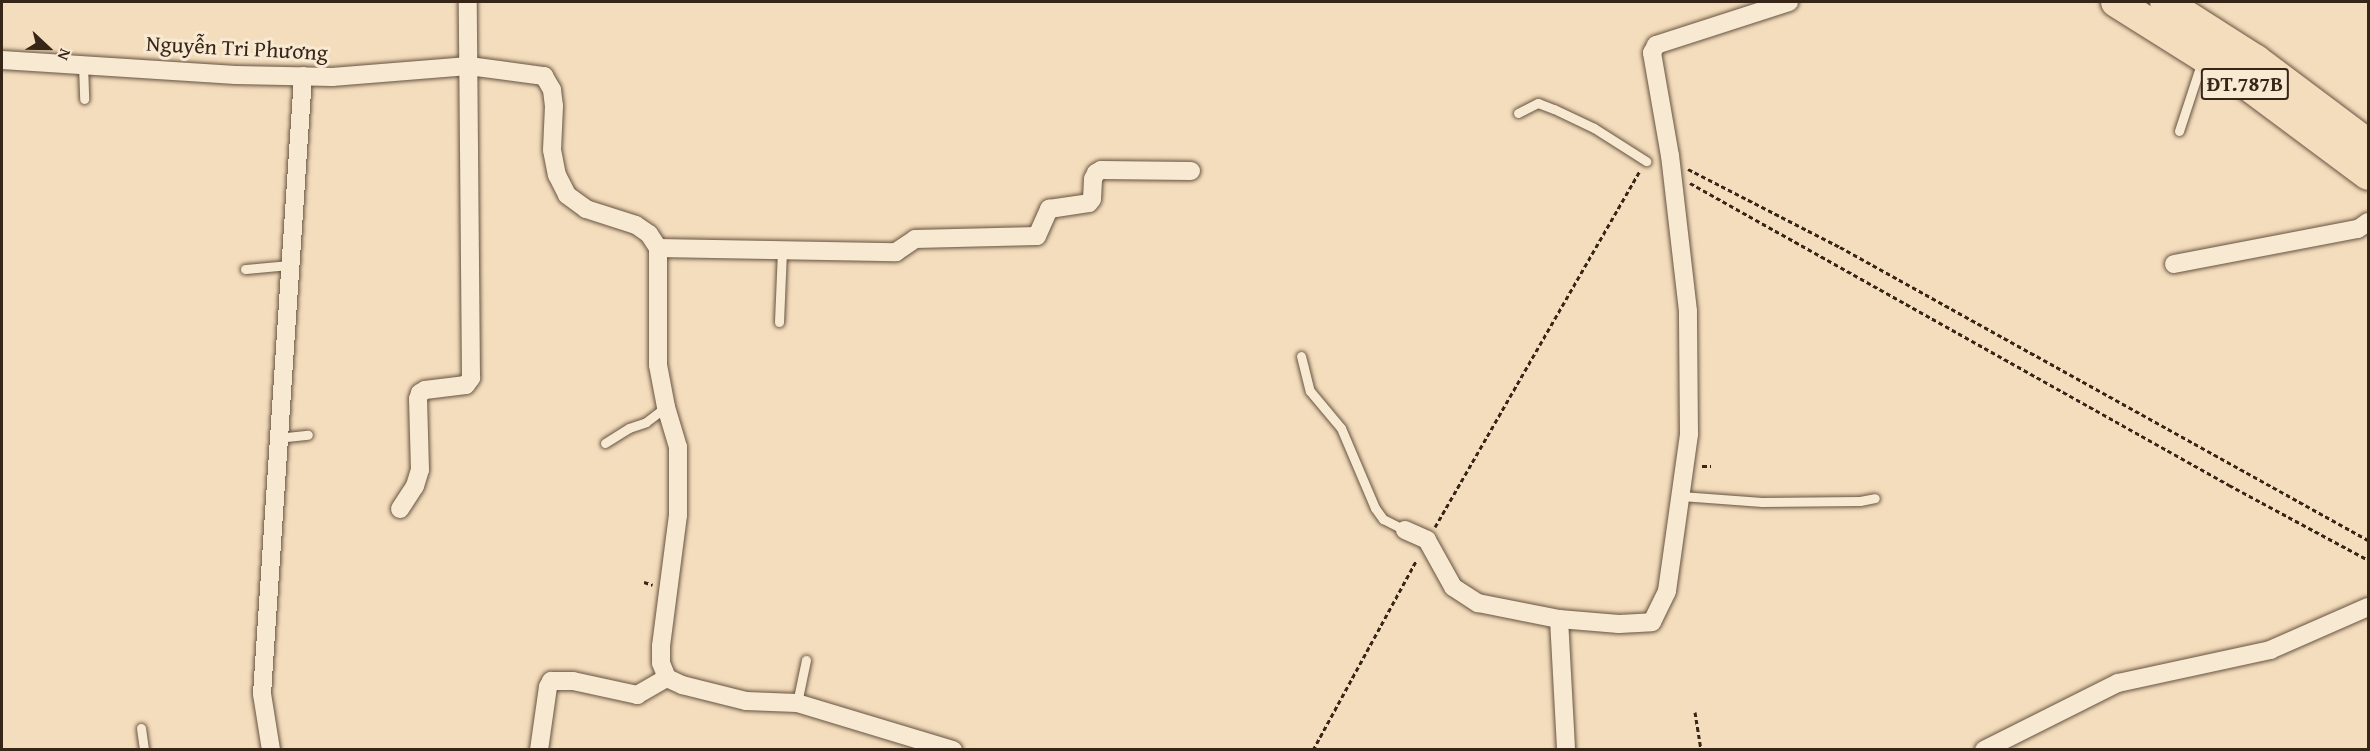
<!DOCTYPE html>
<html>
<head>
<meta charset="utf-8">
<style>
	body { margin:0 }
	#map { position:relative; width:2370px; height:751px; overflow:hidden; background:#f4ddbc; font-family:"Gentium Book Plus",serif }
	div>[style] { position:absolute }
	[style*='--x'] { left:calc(var(--x)*1px); top:calc(var(--y)*1px); width:calc(var(--w)*1px); rotate:calc(var(--a)*1deg) }
	.path>* { height:3px; margin-top:-1.5px; transform-origin:0; background:repeating-linear-gradient(90deg,#372518 0 4.5px,transparent 0 7.5px) }
	.roads { filter:drop-shadow(0 0 2px #665341) drop-shadow(0 0 2px #665341) }
	.service>* { height:9px; margin:-4.5px; padding:0 4.5px; transform-origin:4.5px; border-radius:4.5px; background:#f8e9d3 }
	.minor>* { height:18px; margin:-9px; padding:0 9px; transform-origin:9px; border-radius:9px; background:#f8e9d3 }
	.primary>* { height:30px; margin:-15px; padding:0 15px; transform-origin:15px; border-radius:15px; background:#f4ddbc }
	span { translate:-50% -50%; white-space:nowrap; text-align:center; line-height:1.15; -webkit-text-stroke:6px #f8e9d3; paint-order:stroke }
	.shield-label span { padding:2px 4px; background:#f8e9d3; border:2px solid; border-radius:4px; -webkit-text-stroke-width:0 }
	.shield-label { font-size:21px; color:#372518; font-weight:700 }
	.street-label { font-size:22px; color:#372518 }
	.frame { position:absolute; inset:0; border:3px solid #372518; pointer-events:none }
	.north { position:absolute; left:18px; top:18px; width:60px; height:60px; -webkit-text-stroke:4px #f8e9d3; paint-order:stroke; rotate:112deg; font-size:16px; font-weight:700; line-height:24px; text-align:center; color:#372518 }
	.north::after { content:''; display:block; margin:auto; width:21px; height:27px; background:#372518; clip-path:polygon(50% 0,100% 100%,50% 72%,0 100%) }
</style>
</head>
<body>
<div id="map">
	<div class="path">
		<div style="--x:1688;--y:169;--w:171;--a:27.2"></div>
		<div style="--x:1840;--y:247;--w:604;--a:29.03"></div>
		<div style="--x:1690;--y:183;--w:618;--a:29.26"></div>
		<div style="--x:2229;--y:485;--w:158;--a:28.3"></div>
		<div style="--x:1702;--y:466;--w:9;--a:0"></div>
		<div style="--x:1435;--y:527;--w:411;--a:-60.1"></div>
		<div style="--x:644;--y:582;--w:9;--a:18"></div>
		<div style="--x:1695;--y:712;--w:38;--a:81"></div>
		<div style="--x:1313;--y:750;--w:217;--a:-61.4"></div>
	</div>
	<div class="roads">
		<div class="service">
			<div style="--x:83;--y:64;--w:35;--a:88"></div>
			<div style="--x:1518;--y:113;--w:22;--a:-27"></div>
			<div style="--x:1538;--y:103;--w:17;--a:21"></div>
			<div style="--x:1554;--y:109;--w:44;--a:25.4"></div>
			<div style="--x:1594;--y:128;--w:62;--a:32.4"></div>
			<div style="--x:2179;--y:131;--w:74;--a:-71.8"></div>
			<div style="--x:245;--y:269;--w:45;--a:-5.1"></div>
			<div style="--x:779;--y:322;--w:72;--a:-87.6"></div>
			<div style="--x:1301;--y:356;--w:36;--a:76"></div>
			<div style="--x:1310;--y:391;--w:48;--a:50"></div>
			<div style="--x:1341;--y:428;--w:87;--a:67"></div>
			<div style="--x:1375;--y:508;--w:14;--a:54"></div>
			<div style="--x:1383;--y:519;--w:25;--a:27"></div>
			<div style="--x:277;--y:438;--w:31;--a:-6"></div>
			<div style="--x:605;--y:443;--w:28;--a:-32"></div>
			<div style="--x:629;--y:428;--w:18;--a:-19"></div>
			<div style="--x:646;--y:422;--w:25;--a:-37"></div>
			<div style="--x:1681;--y:496;--w:81;--a:4.2"></div>
			<div style="--x:1762;--y:502;--w:98;--a:-0.6"></div>
			<div style="--x:1860;--y:501;--w:15;--a:-11"></div>
			<div style="--x:797;--y:703;--w:44;--a:-78.2"></div>
			<div style="--x:141;--y:728;--w:22;--a:82"></div>
		</div>
		<div class="minor">
			<div style="--x:2;--y:60;--w:234;--a:3.7"></div>
			<div style="--x:236;--y:75;--w:96;--a:1.2"></div>
			<div style="--x:332;--y:77;--w:137;--a:-4.6"></div>
			<div style="--x:469;--y:66;--w:76;--a:7.6"></div>
			<div style="--x:544;--y:76;--w:16;--a:60"></div>
			<div style="--x:552;--y:90;--w:16;--a:83"></div>
			<div style="--x:554;--y:106;--w:44;--a:92.6"></div>
			<div style="--x:552;--y:150;--w:25;--a:79"></div>
			<div style="--x:557;--y:175;--w:22;--a:63"></div>
			<div style="--x:567;--y:195;--w:24;--a:36"></div>
			<div style="--x:586;--y:209;--w:52;--a:17.7"></div>
			<div style="--x:636;--y:225;--w:16;--a:35"></div>
			<div style="--x:649;--y:234;--w:17;--a:57"></div>
			<div style="--x:658;--y:248;--w:117;--a:90"></div>
			<div style="--x:658;--y:365;--w:43;--a:79.2"></div>
			<div style="--x:666;--y:407;--w:42;--a:73.3"></div>
			<div style="--x:678;--y:447;--w:68;--a:90"></div>
			<div style="--x:678;--y:515;--w:132;--a:97.4"></div>
			<div style="--x:661;--y:646;--w:17;--a:90"></div>
			<div style="--x:661;--y:663;--w:16;--a:68"></div>
			<div style="--x:667;--y:678;--w:17;--a:25"></div>
			<div style="--x:682;--y:685;--w:66;--a:14"></div>
			<div style="--x:746;--y:701;--w:51;--a:2.2"></div>
			<div style="--x:797;--y:703;--w:163;--a:16.8"></div>
			<div style="--x:658;--y:248;--w:238;--a:1"></div>
			<div style="--x:896;--y:252;--w:23;--a:-34"></div>
			<div style="--x:915;--y:239;--w:122;--a:-1.4"></div>
			<div style="--x:1037;--y:236;--w:30;--a:-66"></div>
			<div style="--x:1049;--y:209;--w:40;--a:-8.5"></div>
			<div style="--x:1089;--y:203;--w:5;--a:-53"></div>
			<div style="--x:1092;--y:199;--w:20;--a:-87"></div>
			<div style="--x:1093;--y:179;--w:7;--a:-63"></div>
			<div style="--x:1096;--y:173;--w:6;--a:-31"></div>
			<div style="--x:1101;--y:170;--w:90;--a:0.6"></div>
			<div style="--x:2174;--y:264;--w:187;--a:-10.8"></div>
			<div style="--x:2358;--y:229;--w:12;--a:-35"></div>
			<div style="--x:400;--y:509;--w:27;--a:-57"></div>
			<div style="--x:415;--y:486;--w:17;--a:-73"></div>
			<div style="--x:420;--y:470;--w:71;--a:-91.6"></div>
			<div style="--x:418;--y:399;--w:6;--a:-72"></div>
			<div style="--x:420;--y:393;--w:6;--a:-31"></div>
			<div style="--x:425;--y:390;--w:41;--a:-7"></div>
			<div style="--x:466;--y:385;--w:9;--a:-54"></div>
			<div style="--x:471;--y:378;--w:376;--a:-90.5"></div>
			<div style="--x:1405;--y:530;--w:24;--a:24"></div>
			<div style="--x:1427;--y:540;--w:54;--a:61"></div>
			<div style="--x:1453;--y:587;--w:30;--a:33"></div>
			<div style="--x:1478;--y:603;--w:83;--a:11.2"></div>
			<div style="--x:1559;--y:619;--w:60;--a:4.8"></div>
			<div style="--x:1619;--y:624;--w:33;--a:-3"></div>
			<div style="--x:1652;--y:622;--w:34;--a:-64"></div>
			<div style="--x:1667;--y:591;--w:159;--a:-82"></div>
			<div style="--x:1689;--y:434;--w:123;--a:-90.5"></div>
			<div style="--x:1688;--y:311;--w:156;--a:-96.6"></div>
			<div style="--x:1670;--y:156;--w:105;--a:-99.9"></div>
			<div style="--x:1652;--y:53;--w:9;--a:-63"></div>
			<div style="--x:1656;--y:45;--w:140;--a:-17.9"></div>
			<div style="--x:1559;--y:619;--w:131;--a:86.9"></div>
			<div style="--x:271;--y:750;--w:57;--a:-99.1"></div>
			<div style="--x:262;--y:694;--w:619;--a:-86.2"></div>
			<div style="--x:539;--y:750;--w:64;--a:-81.9"></div>
			<div style="--x:548;--y:687;--w:7;--a:-63"></div>
			<div style="--x:551;--y:681;--w:22;--a:0"></div>
			<div style="--x:573;--y:681;--w:66;--a:12.3"></div>
			<div style="--x:637;--y:695;--w:34;--a:-30"></div>
			<div style="--x:1984;--y:750;--w:150;--a:-26.6"></div>
			<div style="--x:2118;--y:683;--w:156;--a:-12.2"></div>
			<div style="--x:2270;--y:650;--w:107;--a:-23.7"></div>
		</div>
		<div class="primary">
			<div style="--x:2116;--y:2;--w:149;--a:32.1"></div>
			<div style="--x:2242;--y:81;--w:157;--a:36.7"></div>
			<div style="--x:2165;--y:2;--w:108;--a:32.5"></div>
			<div style="--x:2256;--y:60;--w:140;--a:36.9"></div>
		</div>
	</div>
	<div class="shield-label">
		<span style="left:2245px;top:84px">ĐT.787B</span>
	</div>
	<div class="street-label">
		<span style="left:237px;top:48px;rotate:3deg">Nguyễn Tri Phương</span>
	</div>
	<div class="frame"></div>
	<div class="north">N</div>
</div>
</body>
</html>
